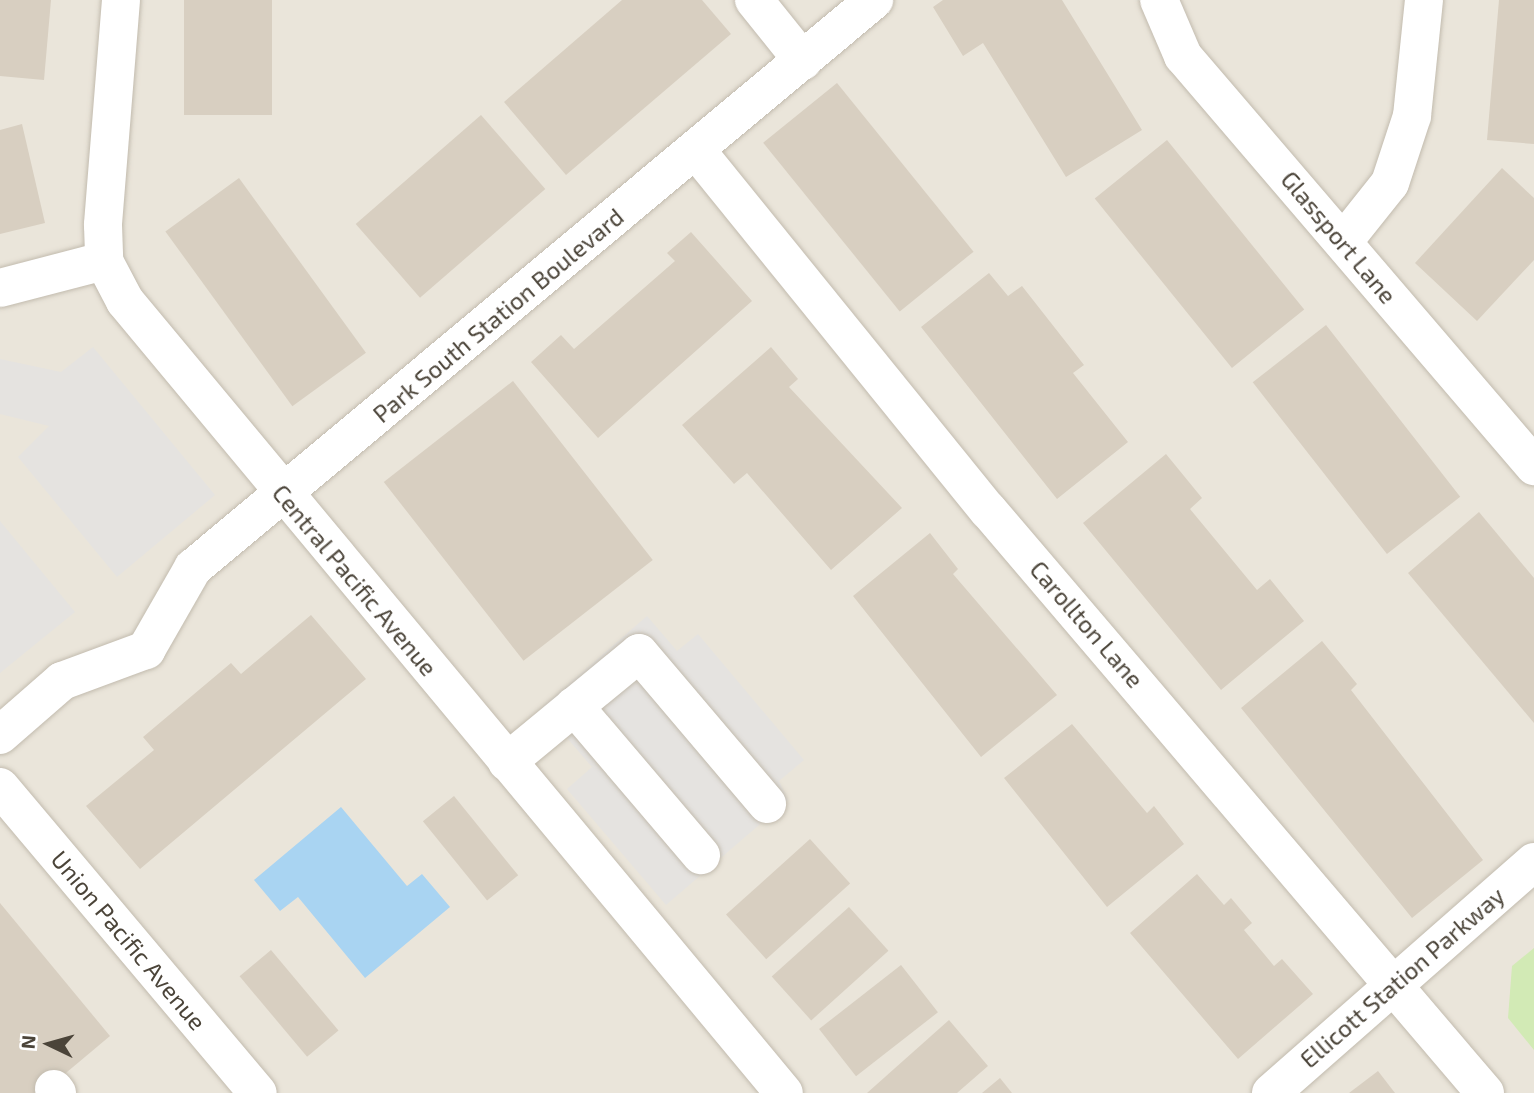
<!DOCTYPE html>
<html>
<head>
<meta charset="utf-8">
<style>
	body { margin:0 }
	#map { position:relative; width:1534px; height:1093px; overflow:hidden; background:#f6f3ec; font-family:"Exo 2",sans-serif }
	div>[style] { position:absolute }
	[style*='--x'] { left:calc(var(--x)*1px); top:calc(var(--y)*1px); width:calc(var(--w)*1px); rotate:calc(var(--a)*1deg) }
	.residential>* { inset:0; background:#eae5da; transform-origin:0 0 }
	.green>* { inset:0; background:#d2eab5 }
	.parking>* { inset:0; background:#e5e3e0 }
	.water>* { inset:0; background:#a9d4f2 }
	.building>* { inset:0; background:#d8cfc1; transform-origin:0 0 }
	.roads { filter:drop-shadow(0 0 2px #c2bbae) drop-shadow(0 0 2px #c2bbae) }
	.minor>* { height:38px; margin:-19px; padding:0 19px; transform-origin:19px; border-radius:19px; background:#fff }
	span { translate:-50% -50%; white-space:nowrap; text-align:center; line-height:1.15; -webkit-text-stroke:6px #fff; paint-order:stroke }
	.street-label { font-size:24px; color:#4b4439 }
	.north { position:absolute; left:14px; top:1009px; width:70px; height:70px; -webkit-text-stroke:5px #fff; paint-order:stroke; rotate:275deg; font-size:19px; font-weight:700; line-height:28px; text-align:center; color:#4b4439 }
	.north::after { content:''; display:block; margin:auto; width:24px; height:32px; background:#4b4439; clip-path:polygon(50% 0,100% 100%,50% 72%,0 100%) }
</style>
</head>
<body>
<div id="map">
	<div class="residential">
		<div style="left:0;top:0;width:1534px;height:1093px"></div>
	</div>
	<div class="green">
		<div style="clip-path:polygon(1534px 948px,1534px 1050px,1508px 1018px,1512px 966px)"></div>
	</div>
	<div class="parking">
		<div style="clip-path:polygon(93px 347px,215px 495px,117px 577px,18px 457px,49px 426px,0 414px,0 359px,61px 372px)"></div>
		<div style="clip-path:polygon(0 521px,75px 612px,0 673px)"></div>
		<div style="clip-path:polygon(647px 616px,677px 651px,698px 634px,804px 760px,779px 781px,788px 800px,666px 905px,567px 789px,592px 767px,541px 708px)"></div>
	</div>
	<div class="water">
		<div style="clip-path:polygon(341px 807px,407px 886px,422px 874px,450px 907px,365px 978px,298px 897px,280px 911px,254px 880px)"></div>
	</div>
	<div class="building">
		<div style="clip-path:polygon(0 0,51px 0,44px 80px,0 76px)"></div>
		<div style="left:184px;top:0;width:88px;height:115px"></div>
		<div style="clip-path:polygon(622px 0,702px 0,731px 34px,566px 175px,504px 102px)"></div>
		<div style="clip-path:polygon(943px 0,1062px 0,1142px 130px,1066px 177px,983px 43px,963px 56px,933px 7px)"></div>
		<div style="clip-path:polygon(1499px 0,1534px 0,1534px 144px,1487px 140px)"></div>
		<div style="left:837px;top:83px;width:217px;height:95px;rotate:51deg"></div>
		<div style="left:481px;top:115px;width:98px;height:166px;rotate:49deg"></div>
		<div style="clip-path:polygon(22px 124px,45px 223px,0 234px,0 130px)"></div>
		<div style="left:1167px;top:140px;width:218px;height:93px;rotate:51deg"></div>
		<div style="clip-path:polygon(1502px 168px,1534px 198px,1534px 260px,1477px 321px,1415px 263px)"></div>
		<div style="left:239px;top:178px;width:216px;height:91px;rotate:54deg"></div>
		<div style="clip-path:polygon(691px 232px,752px 301px,598px 438px,531px 362px,561px 335px,574px 349px,675px 261px,667px 253px)"></div>
		<div style="clip-path:polygon(989px 273px,1008px 296px,1022px 286px,1084px 365px,1073px 373px,1128px 442px,1057px 499px,921px 327px)"></div>
		<div style="left:1326px;top:325px;width:218px;height:93px;rotate:52deg"></div>
		<div style="clip-path:polygon(771px 347px,798px 379px,789px 387px,902px 508px,831px 570px,747px 473px,734px 484px,682px 425px)"></div>
		<div style="left:513px;top:381px;width:227px;height:164px;rotate:52deg"></div>
		<div style="clip-path:polygon(1166px 454px,1202px 498px,1190px 509px,1257px 590px,1270px 579px,1304px 621px,1221px 690px,1083px 523px)"></div>
		<div style="clip-path:polygon(1479px 512px,1534px 578px,1534px 723px,1408px 573px)"></div>
		<div style="clip-path:polygon(930px 533px,958px 569px,953px 574px,1057px 695px,981px 757px,853px 596px)"></div>
		<div style="clip-path:polygon(311px 615px,366px 679px,140px 869px,86px 806px,154px 750px,143px 737px,231px 663px,241px 674px)"></div>
		<div style="clip-path:polygon(1322px 641px,1357px 684px,1351px 690px,1483px 860px,1412px 918px,1241px 708px)"></div>
		<div style="clip-path:polygon(1072px 724px,1147px 813px,1154px 806px,1184px 844px,1107px 907px,1004px 778px)"></div>
		<div style="left:454px;top:796px;width:102px;height:40px;rotate:51deg"></div>
		<div style="left:810px;top:839px;width:60px;height:113px;rotate:48deg"></div>
		<div style="clip-path:polygon(1197px 874px,1224px 905px,1231px 898px,1252px 923px,1244px 930px,1274px 966px,1282px 959px,1313px 994px,1238px 1059px,1130px 933px)"></div>
		<div style="clip-path:polygon(0 903px,110px 1036px,42px 1093px,0 1093px)"></div>
		<div style="left:849px;top:907px;width:59px;height:104px;rotate:48deg"></div>
		<div style="left:271px;top:950px;width:105px;height:41px;rotate:50deg"></div>
		<div style="left:901px;top:965px;width:60px;height:104px;rotate:52deg"></div>
		<div style="clip-path:polygon(949px 1020px,988px 1066px,957px 1093px,867px 1093px)"></div>
		<div style="clip-path:polygon(1378px 1071px,1395px 1093px,1349px 1093px)"></div>
		<div style="clip-path:polygon(1000px 1078px,1012px 1093px,982px 1093px)"></div>
	</div>
	<div class="roads">
		<div class="minor">
			<div style="--x:121;--y:0;--w:226;--a:94.6"></div>
			<div style="--x:103;--y:225;--w:36;--a:88"></div>
			<div style="--x:104;--y:261;--w:45;--a:62.3"></div>
			<div style="--x:125;--y:301;--w:1030;--a:50.24"></div>
			<div style="--x:754;--y:0;--w:78;--a:51.2"></div>
			<div style="--x:1159;--y:0;--w:61;--a:66.8"></div>
			<div style="--x:1183;--y:56;--w:540;--a:49.43"></div>
			<div style="--x:696;--y:150;--w:464;--a:51"></div>
			<div style="--x:988;--y:510;--w:766;--a:49.55"></div>
			<div style="--x:1343;--y:242;--w:75;--a:-51.5"></div>
			<div style="--x:1390;--y:183;--w:71;--a:-71.8"></div>
			<div style="--x:1412;--y:116;--w:117;--a:-84.1"></div>
			<div style="--x:0;--y:288;--w:107;--a:-14.6"></div>
			<div style="--x:574;--y:706;--w:196;--a:49.6"></div>
			<div style="--x:0;--y:735;--w:82;--a:-41.1"></div>
			<div style="--x:62;--y:681;--w:90;--a:-20.3"></div>
			<div style="--x:146;--y:650;--w:95;--a:-60.2"></div>
			<div style="--x:193;--y:568;--w:887;--a:-39.83"></div>
			<div style="--x:507;--y:762;--w:171;--a:-39.5"></div>
			<div style="--x:639;--y:653;--w:198;--a:49.7"></div>
			<div style="--x:0;--y:787;--w:400;--a:49.9"></div>
			<div style="--x:54;--y:1089;--w:5;--a:53"></div>
			<div style="--x:1271;--y:1093;--w:350;--a:-41.3"></div>
		</div>
	</div>
	<div class="street-label">
		<span style="left:1339px;top:237px;rotate:50deg">Glassport Lane</span>
		<span style="left:498px;top:315px;rotate:-40deg">Park South Station Boulevard</span>
		<span style="left:355px;top:580px;rotate:50deg">Central Pacific Avenue</span>
		<span style="left:1087px;top:624px;rotate:49deg">Carollton Lane</span>
		<span style="left:129px;top:940px;rotate:50deg">Union Pacific Avenue</span>
		<span style="left:1402px;top:977px;rotate:-41deg">Ellicott Station Parkway</span>
	</div>
	<div class="north">N</div>
</div>
</body>
</html>
